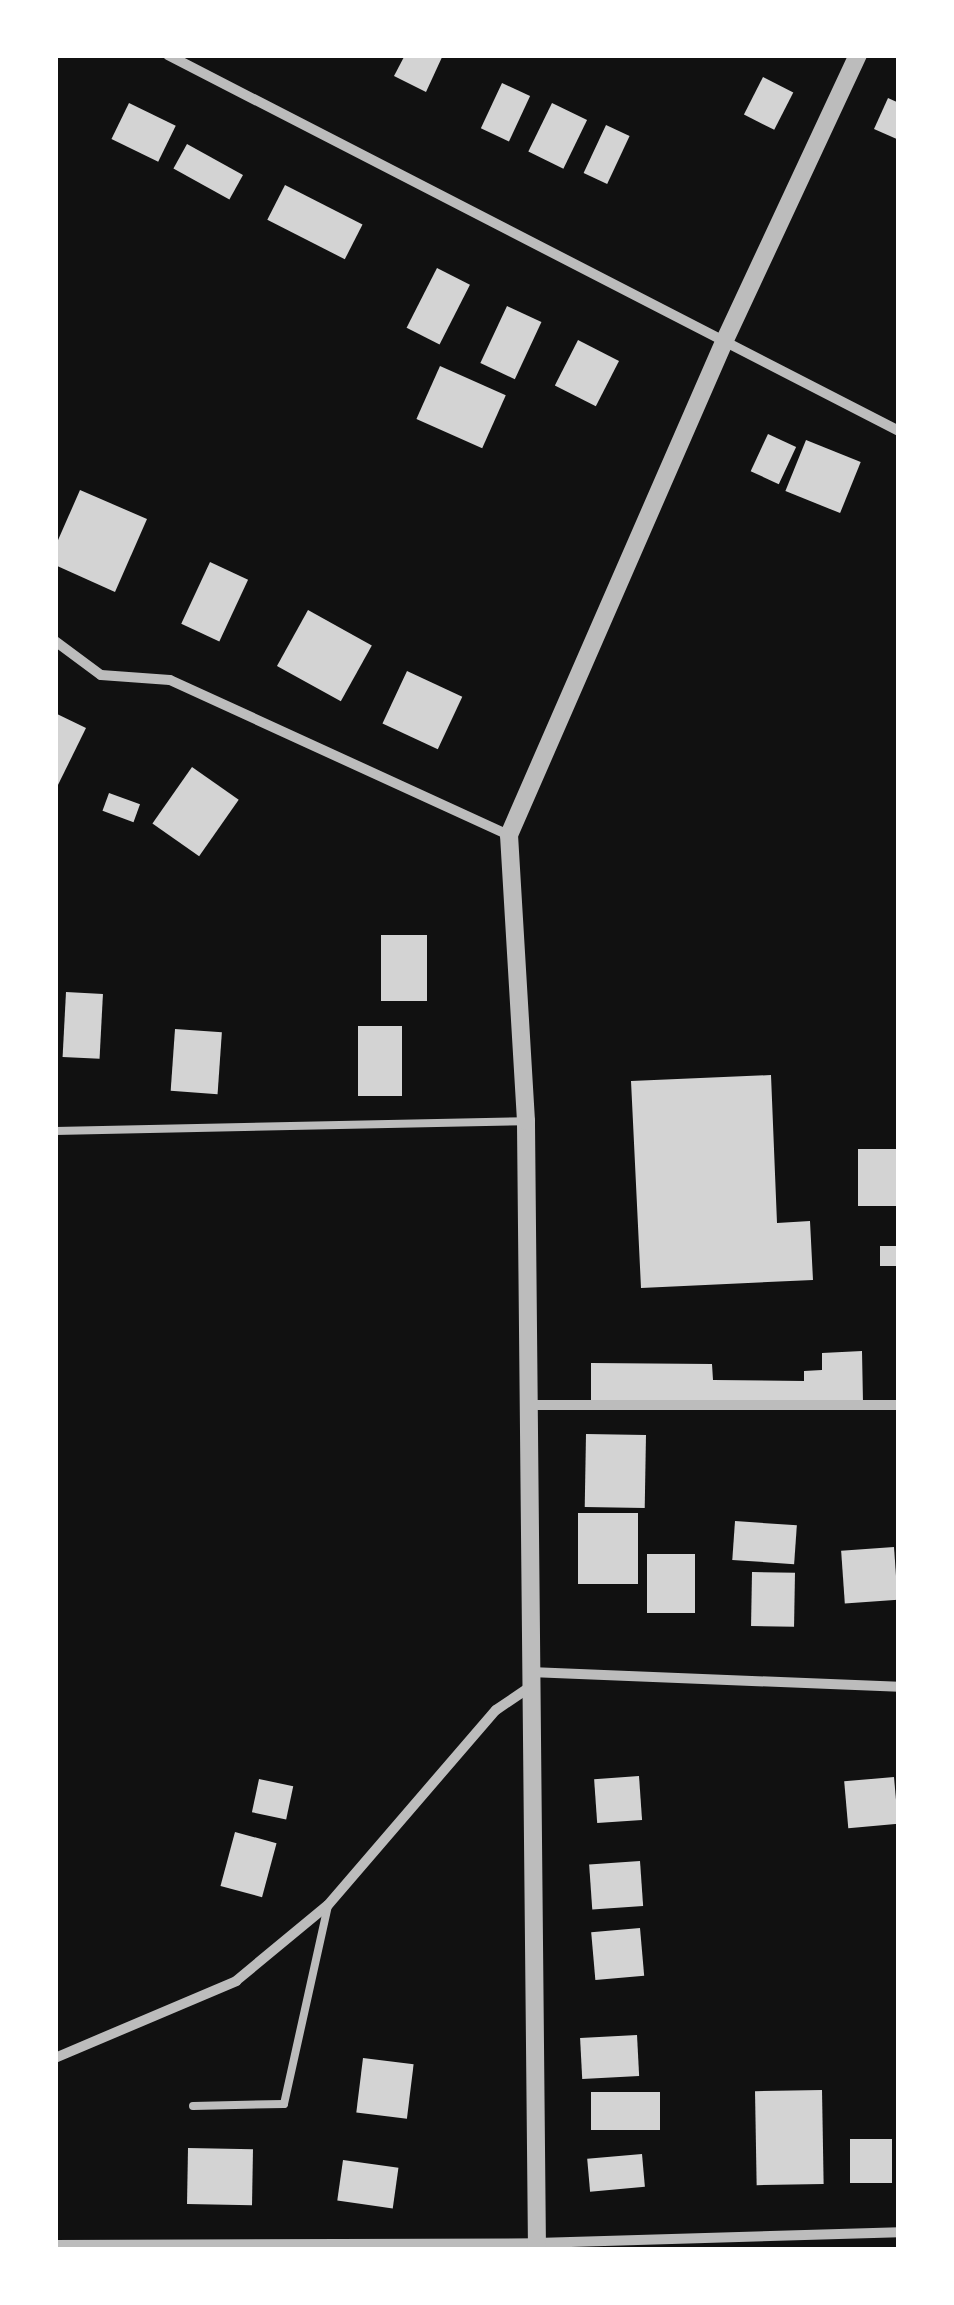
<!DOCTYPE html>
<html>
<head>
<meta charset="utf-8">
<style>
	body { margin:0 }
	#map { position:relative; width:954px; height:2305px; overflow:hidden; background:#111; font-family:"Fira Sans Condensed",sans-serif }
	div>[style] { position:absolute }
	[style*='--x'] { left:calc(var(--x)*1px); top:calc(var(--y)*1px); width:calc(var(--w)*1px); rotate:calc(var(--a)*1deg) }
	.building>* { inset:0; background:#d3d3d3; transform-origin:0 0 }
	.service>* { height:8px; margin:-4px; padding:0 4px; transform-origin:4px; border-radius:4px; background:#bcbcbc }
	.minor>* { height:10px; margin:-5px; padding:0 5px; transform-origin:5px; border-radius:5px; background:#bcbcbc }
	.tertiary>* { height:18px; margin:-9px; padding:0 9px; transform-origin:9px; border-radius:9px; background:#bcbcbc }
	span { translate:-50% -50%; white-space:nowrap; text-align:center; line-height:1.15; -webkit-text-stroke:10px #fff; paint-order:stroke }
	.frame { position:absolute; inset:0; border:58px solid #fff; pointer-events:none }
</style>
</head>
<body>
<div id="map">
	<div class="building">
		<div style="clip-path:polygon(405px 55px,443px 55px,426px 92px,394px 76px)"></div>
		<div style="left:763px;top:77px;width:34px;height:42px;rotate:27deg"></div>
		<div style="left:502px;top:83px;width:31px;height:50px;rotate:25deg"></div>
		<div style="clip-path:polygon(888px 98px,899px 103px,899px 140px,874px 129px)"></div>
		<div style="left:129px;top:103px;width:52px;height:40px;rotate:26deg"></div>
		<div style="left:552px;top:103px;width:39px;height:54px;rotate:26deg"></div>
		<div style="left:606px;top:125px;width:26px;height:53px;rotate:25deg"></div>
		<div style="left:187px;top:144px;width:64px;height:28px;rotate:29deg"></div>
		<div style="left:285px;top:185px;width:87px;height:39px;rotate:27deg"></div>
		<div style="left:437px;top:268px;width:37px;height:67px;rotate:27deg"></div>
		<div style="left:507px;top:306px;width:38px;height:63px;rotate:25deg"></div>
		<div style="left:578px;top:340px;width:46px;height:51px;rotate:27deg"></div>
		<div style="left:440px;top:366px;width:72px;height:58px;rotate:24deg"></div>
		<div style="left:768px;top:434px;width:31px;height:41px;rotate:25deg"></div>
		<div style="left:806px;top:440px;width:59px;height:55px;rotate:22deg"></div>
		<div style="clip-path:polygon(80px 490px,147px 519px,115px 592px,55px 565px,55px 547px)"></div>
		<div style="left:210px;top:562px;width:42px;height:68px;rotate:25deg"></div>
		<div style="left:308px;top:610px;width:73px;height:64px;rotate:29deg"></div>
		<div style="left:407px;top:671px;width:61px;height:58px;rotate:25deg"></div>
		<div style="clip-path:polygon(55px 713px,86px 728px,55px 791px)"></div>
		<div style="left:192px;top:767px;width:57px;height:69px;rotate:35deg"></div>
		<div style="left:109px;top:793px;width:33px;height:19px;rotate:20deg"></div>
		<div style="left:381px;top:935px;width:46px;height:66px"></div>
		<div style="left:66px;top:992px;width:37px;height:65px;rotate:3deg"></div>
		<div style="left:358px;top:1026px;width:44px;height:70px"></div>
		<div style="left:175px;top:1029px;width:47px;height:62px;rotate:4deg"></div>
		<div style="clip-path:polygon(771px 1075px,777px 1223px,810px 1221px,813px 1280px,641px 1288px,631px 1081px)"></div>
		<div style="left:899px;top:1149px;width:57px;height:41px;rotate:90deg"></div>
		<div style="left:880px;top:1246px;width:19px;height:20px"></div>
		<div style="clip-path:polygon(862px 1351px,863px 1403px,591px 1404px,591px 1363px,712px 1364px,713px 1380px,804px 1381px,804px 1371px,822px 1370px,822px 1353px)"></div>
		<div style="left:586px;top:1434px;width:60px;height:73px;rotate:1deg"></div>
		<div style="left:578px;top:1513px;width:60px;height:71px"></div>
		<div style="left:735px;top:1521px;width:62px;height:39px;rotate:4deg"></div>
		<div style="left:894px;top:1547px;width:53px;height:53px;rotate:86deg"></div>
		<div style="left:647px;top:1554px;width:48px;height:59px"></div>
		<div style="left:752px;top:1572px;width:43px;height:54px;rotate:1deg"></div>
		<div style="left:639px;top:1776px;width:44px;height:45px;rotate:86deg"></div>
		<div style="left:894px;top:1777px;width:47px;height:50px;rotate:85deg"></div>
		<div style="left:259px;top:1779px;width:35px;height:34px;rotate:12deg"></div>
		<div style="left:235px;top:1832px;width:43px;height:56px;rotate:15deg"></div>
		<div style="left:640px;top:1861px;width:45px;height:51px;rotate:86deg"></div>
		<div style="left:640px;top:1928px;width:48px;height:49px;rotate:85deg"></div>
		<div style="left:637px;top:2035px;width:41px;height:57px;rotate:87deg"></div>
		<div style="left:363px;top:2058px;width:51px;height:55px;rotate:7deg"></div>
		<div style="left:822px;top:2090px;width:94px;height:67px;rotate:89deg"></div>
		<div style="left:660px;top:2092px;width:38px;height:69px;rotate:90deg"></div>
		<div style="left:850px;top:2139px;width:42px;height:44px"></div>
		<div style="left:188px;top:2148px;width:65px;height:56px;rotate:1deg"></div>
		<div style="left:642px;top:2154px;width:33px;height:55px;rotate:85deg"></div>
		<div style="left:343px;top:2160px;width:56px;height:41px;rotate:8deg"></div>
	</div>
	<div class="service">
		<div style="--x:55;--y:1131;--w:471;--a:-1.2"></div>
		<div style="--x:193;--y:2106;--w:91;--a:-1.3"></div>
		<div style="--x:284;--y:2104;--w:204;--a:-77.5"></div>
	</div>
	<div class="minor">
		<div style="--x:168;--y:55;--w:822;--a:27.22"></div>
		<div style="--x:55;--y:641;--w:57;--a:36.5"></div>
		<div style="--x:101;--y:675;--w:69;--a:4.1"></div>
		<div style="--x:170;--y:680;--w:373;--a:24.6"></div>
		<div style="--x:528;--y:1405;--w:371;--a:0"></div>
		<div style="--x:530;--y:1672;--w:369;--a:2.3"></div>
		<div style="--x:55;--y:2058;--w:197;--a:-23"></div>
		<div style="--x:236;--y:1981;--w:119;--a:-39.6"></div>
		<div style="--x:328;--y:1905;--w:257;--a:-49.3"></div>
		<div style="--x:496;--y:1710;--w:41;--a:-34.1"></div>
		<div style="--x:55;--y:2245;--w:482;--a:-0.2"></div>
		<div style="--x:537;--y:2243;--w:362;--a:-1.7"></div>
	</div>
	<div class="tertiary">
		<div style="--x:537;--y:2250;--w:1129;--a:-90.56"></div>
		<div style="--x:526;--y:1121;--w:287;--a:-93.4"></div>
		<div style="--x:509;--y:835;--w:538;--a:-66.44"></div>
		<div style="--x:724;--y:342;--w:317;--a:-65"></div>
	</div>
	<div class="frame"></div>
</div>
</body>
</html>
